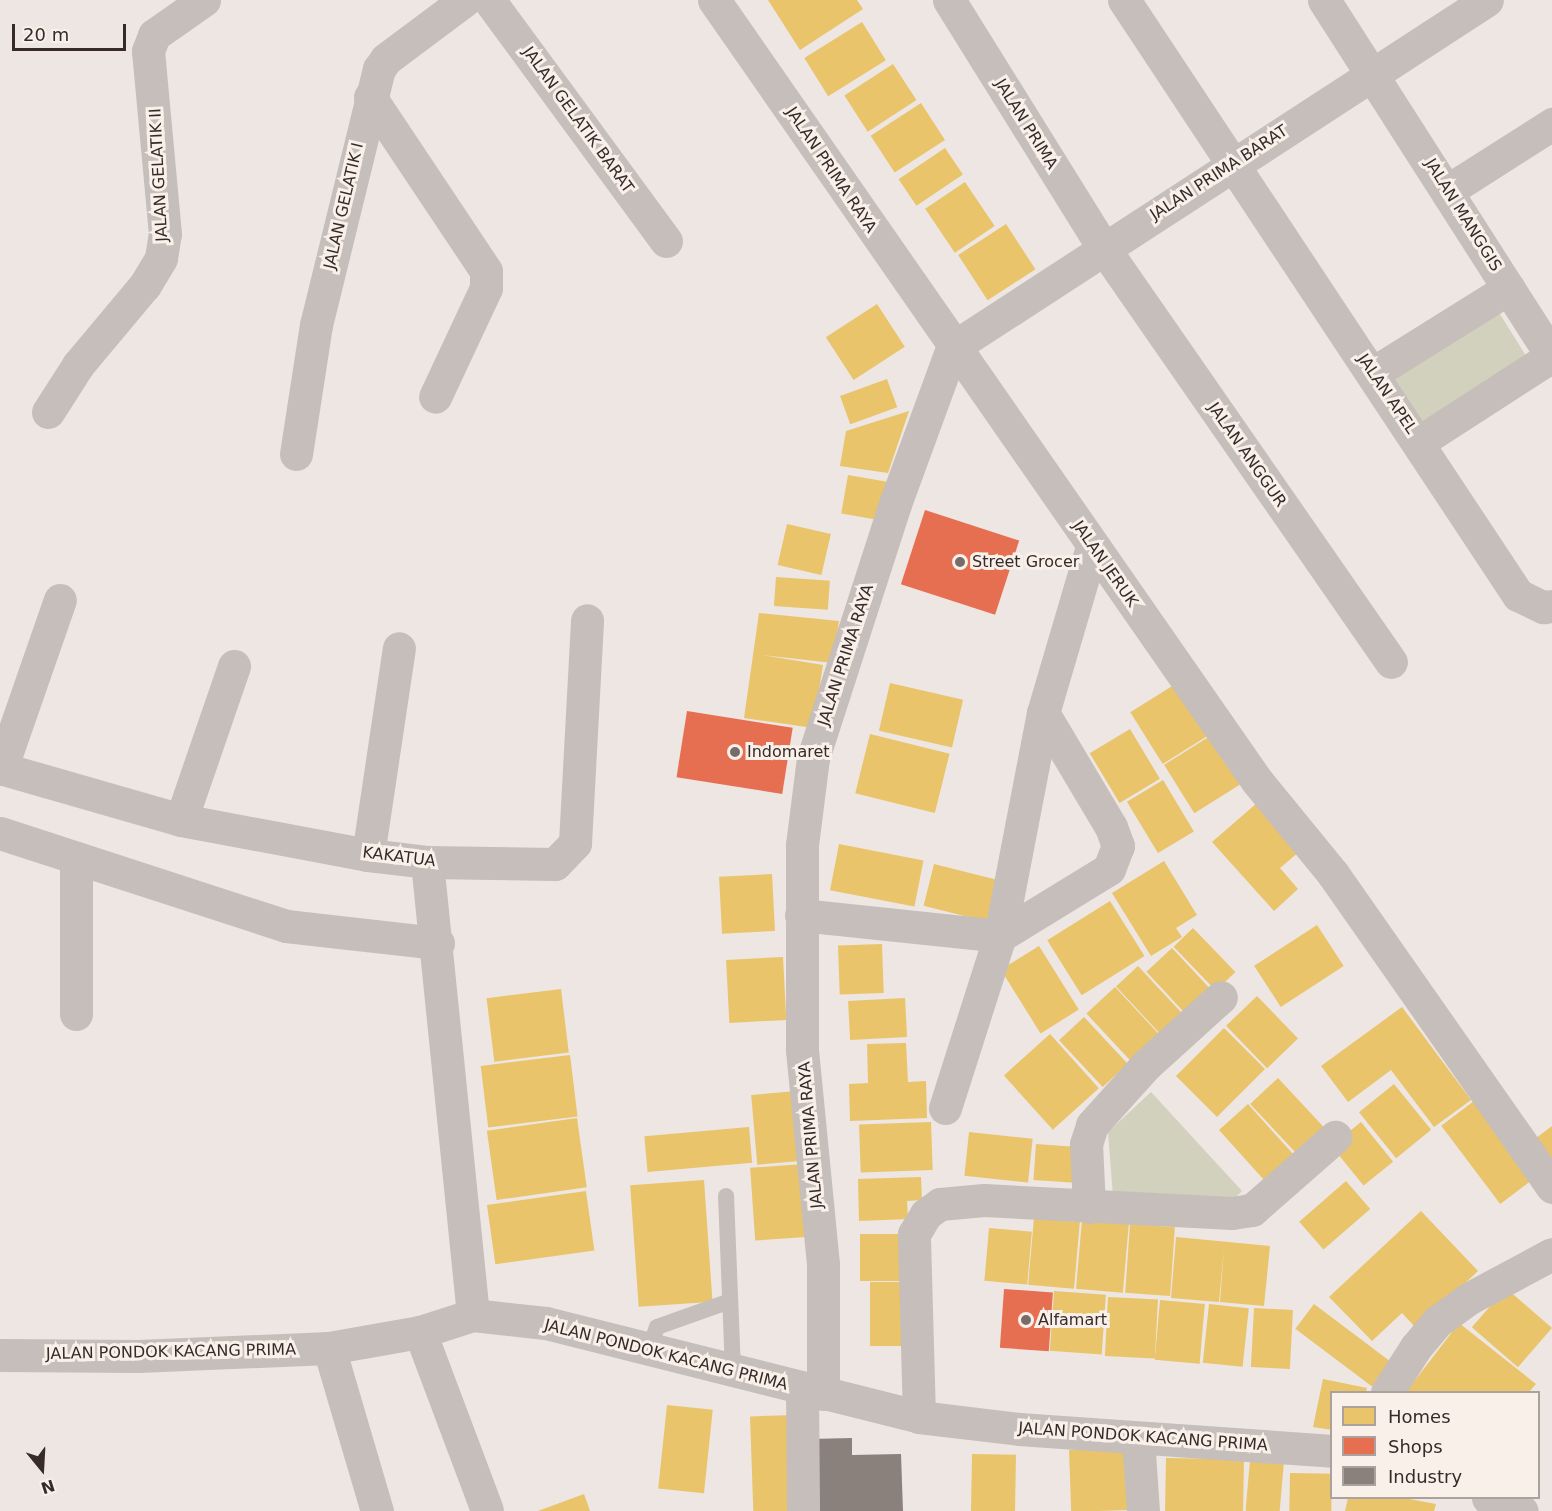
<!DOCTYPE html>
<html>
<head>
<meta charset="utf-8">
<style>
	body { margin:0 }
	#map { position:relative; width:1552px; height:1511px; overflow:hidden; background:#ede6e2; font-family:"DejaVu Sans",sans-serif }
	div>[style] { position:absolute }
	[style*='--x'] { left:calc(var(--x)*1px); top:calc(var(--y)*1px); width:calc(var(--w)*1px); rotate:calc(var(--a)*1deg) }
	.green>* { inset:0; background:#d1d1bd; transform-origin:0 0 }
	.homes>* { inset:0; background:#e9c46a; transform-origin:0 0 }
	.shops>* { inset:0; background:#e76f51; transform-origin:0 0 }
	.industry>* { inset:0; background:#8a817c }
	.service>* { height:16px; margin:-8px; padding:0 8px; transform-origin:8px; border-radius:8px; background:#c6bebb }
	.minor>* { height:33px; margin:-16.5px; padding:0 16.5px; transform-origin:16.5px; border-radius:16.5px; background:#c6bebb }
	.tertiary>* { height:33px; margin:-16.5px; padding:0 16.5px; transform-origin:16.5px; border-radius:16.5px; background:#c6bebb }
	.dots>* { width:16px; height:16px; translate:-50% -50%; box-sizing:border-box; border:3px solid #f9f0ea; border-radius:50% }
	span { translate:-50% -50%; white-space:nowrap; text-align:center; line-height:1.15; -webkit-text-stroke:6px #f9f0ea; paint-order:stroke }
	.street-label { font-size:16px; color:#372b29 }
	.poi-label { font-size:16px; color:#372b29 }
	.left { translate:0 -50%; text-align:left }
	.legend { position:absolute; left:1330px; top:1391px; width:210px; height:108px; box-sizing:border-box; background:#f9f0ea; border:2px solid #aba19d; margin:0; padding:8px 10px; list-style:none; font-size:18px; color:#372b29 }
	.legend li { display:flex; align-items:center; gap:12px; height:30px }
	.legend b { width:30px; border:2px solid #aba19d }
	.north { position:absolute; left:12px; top:1439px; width:60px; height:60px; -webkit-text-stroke:4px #f9f0ea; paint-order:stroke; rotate:162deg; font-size:16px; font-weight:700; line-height:24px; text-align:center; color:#372b29 }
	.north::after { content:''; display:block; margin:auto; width:21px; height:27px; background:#372b29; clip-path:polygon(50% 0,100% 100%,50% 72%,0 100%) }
	.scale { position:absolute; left:12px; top:24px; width:114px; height:27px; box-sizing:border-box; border:3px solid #372b29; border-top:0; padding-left:8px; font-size:18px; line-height:21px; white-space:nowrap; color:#372b29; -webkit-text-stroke:4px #f9f0ea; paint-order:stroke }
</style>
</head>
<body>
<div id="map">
	<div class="green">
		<div style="left:1498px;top:311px;width:57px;height:127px;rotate:58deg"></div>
		<div style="clip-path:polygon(1151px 1092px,1242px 1191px,1223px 1209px,1113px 1196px,1108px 1132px)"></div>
	</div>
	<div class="homes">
		<div style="clip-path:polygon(768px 0,857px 0,863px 9px,800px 50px)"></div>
		<div style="left:862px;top:22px;width:45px;height:68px;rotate:58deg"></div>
		<div style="left:893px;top:64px;width:43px;height:58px;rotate:57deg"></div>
		<div style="left:921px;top:103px;width:44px;height:60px;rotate:57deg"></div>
		<div style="left:945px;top:148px;width:32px;height:56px;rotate:56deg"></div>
		<div style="left:965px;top:182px;width:53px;height:48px;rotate:56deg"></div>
		<div style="left:1006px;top:224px;width:54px;height:57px;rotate:57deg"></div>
		<div style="left:877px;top:304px;width:51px;height:61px;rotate:57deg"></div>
		<div style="left:887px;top:379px;width:30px;height:50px;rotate:70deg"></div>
		<div style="clip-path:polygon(909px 411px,888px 473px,840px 466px,846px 431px)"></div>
		<div style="left:848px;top:475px;width:41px;height:39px;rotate:10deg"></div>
		<div style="left:787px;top:524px;width:45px;height:42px;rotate:13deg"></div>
		<div style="left:776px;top:577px;width:54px;height:29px;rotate:4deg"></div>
		<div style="clip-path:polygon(759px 613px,839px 621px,833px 663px,762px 655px,823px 665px,813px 728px,744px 718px)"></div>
		<div style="left:890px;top:683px;width:75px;height:49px;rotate:13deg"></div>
		<div style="left:1177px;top:683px;width:61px;height:55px;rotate:58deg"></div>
		<div style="left:1130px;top:729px;width:58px;height:47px;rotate:59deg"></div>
		<div style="left:1215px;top:733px;width:57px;height:60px;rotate:58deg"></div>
		<div style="left:870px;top:734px;width:82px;height:61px;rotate:14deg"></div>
		<div style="left:1163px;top:780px;width:60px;height:42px;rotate:59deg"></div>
		<div style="clip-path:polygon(1257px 803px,1300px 851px,1280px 868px,1298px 889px,1274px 911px,1212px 842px)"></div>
		<div style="left:839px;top:844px;width:86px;height:47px;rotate:11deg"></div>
		<div style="clip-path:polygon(1164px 861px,1197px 915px,1176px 928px,1182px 937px,1151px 956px,1112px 893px)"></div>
		<div style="left:934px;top:864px;width:71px;height:43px;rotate:14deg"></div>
		<div style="left:772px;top:874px;width:57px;height:53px;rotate:87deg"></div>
		<div style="left:1110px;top:901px;width:65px;height:74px;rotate:58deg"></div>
		<div style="left:1317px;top:925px;width:49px;height:75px;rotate:57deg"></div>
		<div style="left:1193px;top:928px;width:61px;height:27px;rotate:46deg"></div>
		<div style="left:882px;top:944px;width:49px;height:44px;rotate:88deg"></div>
		<div style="left:1039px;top:946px;width:75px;height:45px;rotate:58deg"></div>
		<div style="left:1172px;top:948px;width:62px;height:35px;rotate:47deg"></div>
		<div style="left:783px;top:957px;width:63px;height:57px;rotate:87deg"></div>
		<div style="left:1138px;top:966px;width:68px;height:30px;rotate:47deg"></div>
		<div style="left:1115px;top:987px;width:68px;height:39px;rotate:47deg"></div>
		<div style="left:561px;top:989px;width:64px;height:75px;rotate:83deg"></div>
		<div style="left:1257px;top:996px;width:59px;height:43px;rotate:46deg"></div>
		<div style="left:905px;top:998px;width:39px;height:57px;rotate:87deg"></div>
		<div style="clip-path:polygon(1402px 1007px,1471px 1100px,1434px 1127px,1391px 1070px,1348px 1102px,1321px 1066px)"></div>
		<div style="left:1084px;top:1017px;width:64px;height:34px;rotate:47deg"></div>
		<div style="left:1224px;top:1028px;width:58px;height:68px;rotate:45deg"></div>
		<div style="left:1050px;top:1034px;width:73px;height:62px;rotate:48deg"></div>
		<div style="clip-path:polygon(906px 1043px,908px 1082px,926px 1081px,927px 1118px,850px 1121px,849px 1084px,868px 1083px,867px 1044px)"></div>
		<div style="left:570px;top:1055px;width:62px;height:90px;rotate:83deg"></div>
		<div style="left:1278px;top:1078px;width:72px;height:38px;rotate:47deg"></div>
		<div style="left:1394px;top:1084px;width:59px;height:45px;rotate:51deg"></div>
		<div style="left:797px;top:1091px;width:70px;height:46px;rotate:85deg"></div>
		<div style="left:1474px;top:1101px;width:98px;height:41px;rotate:53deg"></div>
		<div style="left:1248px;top:1104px;width:73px;height:39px;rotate:48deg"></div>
		<div style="left:577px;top:1118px;width:70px;height:91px;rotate:82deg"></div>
		<div style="left:931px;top:1122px;width:48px;height:72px;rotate:88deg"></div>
		<div style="left:1361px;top:1122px;width:51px;height:38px;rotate:51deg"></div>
		<div style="clip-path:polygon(1552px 1126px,1552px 1176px,1528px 1144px)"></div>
		<div style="left:749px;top:1127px;width:36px;height:105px;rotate:85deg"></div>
		<div style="left:969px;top:1132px;width:64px;height:44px;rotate:6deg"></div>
		<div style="left:1036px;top:1144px;width:45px;height:36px;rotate:4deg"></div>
		<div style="left:804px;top:1164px;width:73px;height:54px;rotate:86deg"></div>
		<div style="clip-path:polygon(921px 1177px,922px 1200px,907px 1201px,908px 1219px,859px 1221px,858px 1179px)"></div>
		<div style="left:704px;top:1180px;width:122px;height:74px;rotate:86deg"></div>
		<div style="left:1346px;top:1181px;width:37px;height:62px;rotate:49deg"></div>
		<div style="left:586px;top:1191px;width:60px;height:100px;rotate:82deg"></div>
		<div style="clip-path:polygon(1421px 1211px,1478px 1271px,1417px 1329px,1402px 1313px,1372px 1341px,1329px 1297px)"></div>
		<div style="left:1034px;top:1218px;width:46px;height:67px;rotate:5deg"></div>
		<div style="left:1082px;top:1220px;width:47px;height:69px;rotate:5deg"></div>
		<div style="left:1130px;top:1224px;width:45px;height:69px;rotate:4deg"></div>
		<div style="left:989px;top:1228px;width:43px;height:53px;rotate:5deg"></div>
		<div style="left:860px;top:1234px;width:47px;height:47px"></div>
		<div style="clip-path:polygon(1176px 1237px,1270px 1246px,1264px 1306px,1220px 1302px,1224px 1248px,1219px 1302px,1171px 1298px)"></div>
		<div style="left:870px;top:1282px;width:35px;height:64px"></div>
		<div style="left:1506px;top:1288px;width:61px;height:52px;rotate:41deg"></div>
		<div style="left:1054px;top:1291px;width:52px;height:60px;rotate:4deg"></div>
		<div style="left:1108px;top:1297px;width:50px;height:59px;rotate:3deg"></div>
		<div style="left:1160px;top:1300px;width:45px;height:60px;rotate:5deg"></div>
		<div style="left:1209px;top:1304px;width:40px;height:59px;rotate:6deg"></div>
		<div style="left:1314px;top:1304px;width:96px;height:31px;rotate:37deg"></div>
		<div style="left:1254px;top:1308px;width:39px;height:59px;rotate:3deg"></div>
		<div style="clip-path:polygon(1459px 1323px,1536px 1384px,1529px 1392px,1406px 1392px)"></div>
		<div style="clip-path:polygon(1323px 1379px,1367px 1388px,1366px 1392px,1332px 1392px,1332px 1430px,1313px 1427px)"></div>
		<div style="left:667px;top:1405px;width:46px;height:84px;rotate:6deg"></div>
		<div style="left:794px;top:1415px;width:96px;height:44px;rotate:88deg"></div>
		<div style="left:1127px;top:1448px;width:62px;height:58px;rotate:88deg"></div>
		<div style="left:972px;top:1454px;width:44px;height:57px;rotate:1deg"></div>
		<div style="left:1166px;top:1458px;width:78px;height:53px;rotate:1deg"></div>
		<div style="left:1250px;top:1460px;width:34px;height:51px;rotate:5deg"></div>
		<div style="left:1290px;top:1473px;width:42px;height:38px;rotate:1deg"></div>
		<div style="clip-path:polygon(584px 1494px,590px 1511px,538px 1511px)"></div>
		<div style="clip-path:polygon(1348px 1498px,1404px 1498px,1436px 1504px,1434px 1511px,1345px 1511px)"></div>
	</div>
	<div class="shops">
		<div style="left:925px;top:510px;width:99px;height:78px;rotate:18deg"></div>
		<div style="left:687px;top:711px;width:107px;height:67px;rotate:9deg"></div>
		<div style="left:1004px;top:1289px;width:49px;height:59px;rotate:4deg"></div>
	</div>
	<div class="industry">
		<div style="clip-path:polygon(852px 1438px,852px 1455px,901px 1454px,903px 1511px,812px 1511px,810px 1439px)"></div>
	</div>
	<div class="service">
		<div style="--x:726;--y:1196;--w:177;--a:87.7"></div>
		<div style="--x:649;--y:1350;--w:24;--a:-71"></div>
		<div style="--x:657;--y:1327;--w:77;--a:-19.6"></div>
	</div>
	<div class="minor">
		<div style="--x:489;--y:0;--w:299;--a:53.7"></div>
		<div style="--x:714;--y:0;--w:951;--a:55.19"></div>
		<div style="--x:1257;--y:781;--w:120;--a:50.7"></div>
		<div style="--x:1333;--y:874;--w:382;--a:55"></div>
		<div style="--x:949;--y:0;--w:291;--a:58.1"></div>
		<div style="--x:1103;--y:247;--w:505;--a:55.24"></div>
		<div style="--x:1124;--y:0;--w:714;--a:56.49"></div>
		<div style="--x:1518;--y:595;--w:28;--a:26"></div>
		<div style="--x:1543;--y:607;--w:9;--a:-6"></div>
		<div style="--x:1324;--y:0;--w:423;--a:57.4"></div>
		<div style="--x:370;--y:97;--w:209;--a:56.3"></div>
		<div style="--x:486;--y:271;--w:17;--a:90"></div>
		<div style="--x:486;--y:288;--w:120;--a:115.1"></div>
		<div style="--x:1447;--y:191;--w:125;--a:-32.5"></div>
		<div style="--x:952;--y:348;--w:638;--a:-33.04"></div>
		<div style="--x:1373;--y:373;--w:160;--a:-32"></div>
		<div style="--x:48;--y:412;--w:56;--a:-57.4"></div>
		<div style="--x:78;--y:365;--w:104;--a:-50.1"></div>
		<div style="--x:145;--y:285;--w:31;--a:-59"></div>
		<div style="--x:161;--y:258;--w:24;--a:-81"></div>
		<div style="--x:165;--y:234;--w:184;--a:-95.3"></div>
		<div style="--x:148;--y:51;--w:17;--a:-69"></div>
		<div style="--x:154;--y:35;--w:61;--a:-35"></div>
		<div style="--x:1419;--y:442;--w:158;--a:-32.9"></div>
		<div style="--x:296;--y:454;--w:131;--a:-81.2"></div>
		<div style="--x:316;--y:325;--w:264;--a:-76.2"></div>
		<div style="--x:379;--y:69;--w:12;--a:-55"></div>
		<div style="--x:386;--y:59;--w:99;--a:-36.8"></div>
		<div style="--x:0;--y:768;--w:188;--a:16"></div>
		<div style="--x:181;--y:820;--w:190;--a:10.6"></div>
		<div style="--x:368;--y:855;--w:59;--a:6.8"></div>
		<div style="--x:427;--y:862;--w:128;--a:0.9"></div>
		<div style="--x:555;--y:864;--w:29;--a:-46"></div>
		<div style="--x:575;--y:843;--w:223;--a:-86.9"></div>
		<div style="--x:1;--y:769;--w:179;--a:-70.8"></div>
		<div style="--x:181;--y:820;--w:163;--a:-71"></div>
		<div style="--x:0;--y:833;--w:301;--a:18"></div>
		<div style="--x:286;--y:926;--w:153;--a:6.4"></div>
		<div style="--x:368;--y:855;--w:209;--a:-81.5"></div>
		<div style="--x:76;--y:858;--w:156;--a:90"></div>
		<div style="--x:427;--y:862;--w:455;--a:84.2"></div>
		<div style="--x:801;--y:915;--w:200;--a:6"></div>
		<div style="--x:1000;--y:936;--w:128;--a:-31.6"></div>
		<div style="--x:1109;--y:869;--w:25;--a:-69"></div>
		<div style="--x:1118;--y:846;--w:20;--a:-110"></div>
		<div style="--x:1111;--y:827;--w:133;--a:-120.8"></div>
		<div style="--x:945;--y:1108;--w:181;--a:-72.3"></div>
		<div style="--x:1000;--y:936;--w:227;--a:-79.1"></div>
		<div style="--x:1043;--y:713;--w:174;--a:-73.6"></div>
		<div style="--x:1089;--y:1207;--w:63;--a:-92.7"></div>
		<div style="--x:1086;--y:1144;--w:20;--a:-72"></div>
		<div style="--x:1092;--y:1125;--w:81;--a:-48"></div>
		<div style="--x:1146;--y:1065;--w:101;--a:-42.2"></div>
		<div style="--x:420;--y:1332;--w:190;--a:69.4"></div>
		<div style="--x:329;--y:1348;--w:170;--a:73.6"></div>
		<div style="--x:802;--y:1389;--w:122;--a:89.5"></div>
		<div style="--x:1387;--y:1392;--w:54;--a:-57.2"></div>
		<div style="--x:1416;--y:1347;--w:34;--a:-50"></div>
		<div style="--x:1438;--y:1321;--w:37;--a:-36"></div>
		<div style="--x:1468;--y:1299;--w:95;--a:-28.2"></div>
		<div style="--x:823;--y:1394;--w:130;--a:-90"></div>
		<div style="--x:823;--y:1264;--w:215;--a:-95.6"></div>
		<div style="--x:802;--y:1050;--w:205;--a:-90"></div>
		<div style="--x:802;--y:845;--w:88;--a:-82.8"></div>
		<div style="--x:813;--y:758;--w:267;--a:-72.1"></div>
		<div style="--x:895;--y:504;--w:166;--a:-69.9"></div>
		<div style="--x:919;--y:1417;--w:183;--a:-91.6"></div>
		<div style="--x:914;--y:1234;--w:23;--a:-59"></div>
		<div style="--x:926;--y:1214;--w:17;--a:-36"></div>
		<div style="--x:940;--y:1204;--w:44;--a:-5.2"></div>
		<div style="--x:984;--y:1200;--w:248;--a:3"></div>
		<div style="--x:1232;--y:1213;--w:20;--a:-9"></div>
		<div style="--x:1252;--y:1210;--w:111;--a:-41.3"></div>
		<div style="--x:1138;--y:1438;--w:73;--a:86.1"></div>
	</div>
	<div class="tertiary">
		<div style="--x:0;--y:1355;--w:138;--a:0.4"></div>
		<div style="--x:138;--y:1356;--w:191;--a:-2.4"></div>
		<div style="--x:329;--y:1348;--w:92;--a:-10"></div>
		<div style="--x:420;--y:1332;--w:56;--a:-17.8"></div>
		<div style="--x:473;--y:1315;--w:73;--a:6.3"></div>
		<div style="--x:546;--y:1323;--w:385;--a:14.1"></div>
		<div style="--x:919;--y:1417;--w:101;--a:6.8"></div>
		<div style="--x:1019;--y:1429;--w:314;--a:4"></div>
		<div style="--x:1488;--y:1498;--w:36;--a:21"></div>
	</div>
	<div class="dots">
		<div style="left:960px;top:562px;background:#776c6a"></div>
		<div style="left:735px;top:752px;background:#776c6a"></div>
		<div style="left:1026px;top:1320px;background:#776c6a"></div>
	</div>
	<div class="street-label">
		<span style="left:578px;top:120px;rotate:54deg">JALAN GELATIK BARAT</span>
		<span style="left:1026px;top:124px;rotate:58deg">JALAN PRIMA</span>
		<span style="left:831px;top:170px;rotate:56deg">JALAN PRIMA RAYA</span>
		<span style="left:1219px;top:173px;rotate:-33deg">JALAN PRIMA BARAT</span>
		<span style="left:159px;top:175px;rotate:-93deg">JALAN GELATIK II</span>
		<span style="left:344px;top:206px;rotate:-77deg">JALAN GELATIK I</span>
		<span style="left:1463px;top:215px;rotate:58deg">JALAN MANGGIS</span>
		<span style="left:1387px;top:394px;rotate:56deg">JALAN APEL</span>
		<span style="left:1247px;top:455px;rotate:55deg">JALAN ANGGUR</span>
		<span style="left:1105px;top:564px;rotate:55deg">JALAN JERUK</span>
		<span style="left:846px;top:655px;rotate:-72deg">JALAN PRIMA RAYA</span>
		<span style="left:399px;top:857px;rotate:7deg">KAKATUA</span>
		<span style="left:811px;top:1135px;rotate:-95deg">JALAN PRIMA RAYA</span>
		<span style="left:171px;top:1352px;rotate:-1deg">JALAN PONDOK KACANG PRIMA</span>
		<span style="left:666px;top:1355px;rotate:14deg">JALAN PONDOK KACANG PRIMA</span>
		<span style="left:1143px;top:1437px;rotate:4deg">JALAN PONDOK KACANG PRIMA</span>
	</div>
	<div class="poi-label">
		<span class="left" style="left:972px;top:562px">Street Grocer</span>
		<span class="left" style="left:747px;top:752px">Indomaret</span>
		<span class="left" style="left:1038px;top:1320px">Alfamart</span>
	</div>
	<ul class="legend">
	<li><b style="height:16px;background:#e9c46a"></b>Homes</li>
	<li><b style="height:16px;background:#e76f51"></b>Shops</li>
	<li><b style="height:16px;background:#8a817c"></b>Industry</li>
	</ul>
	<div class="north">N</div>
	<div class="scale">20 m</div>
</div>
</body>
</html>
